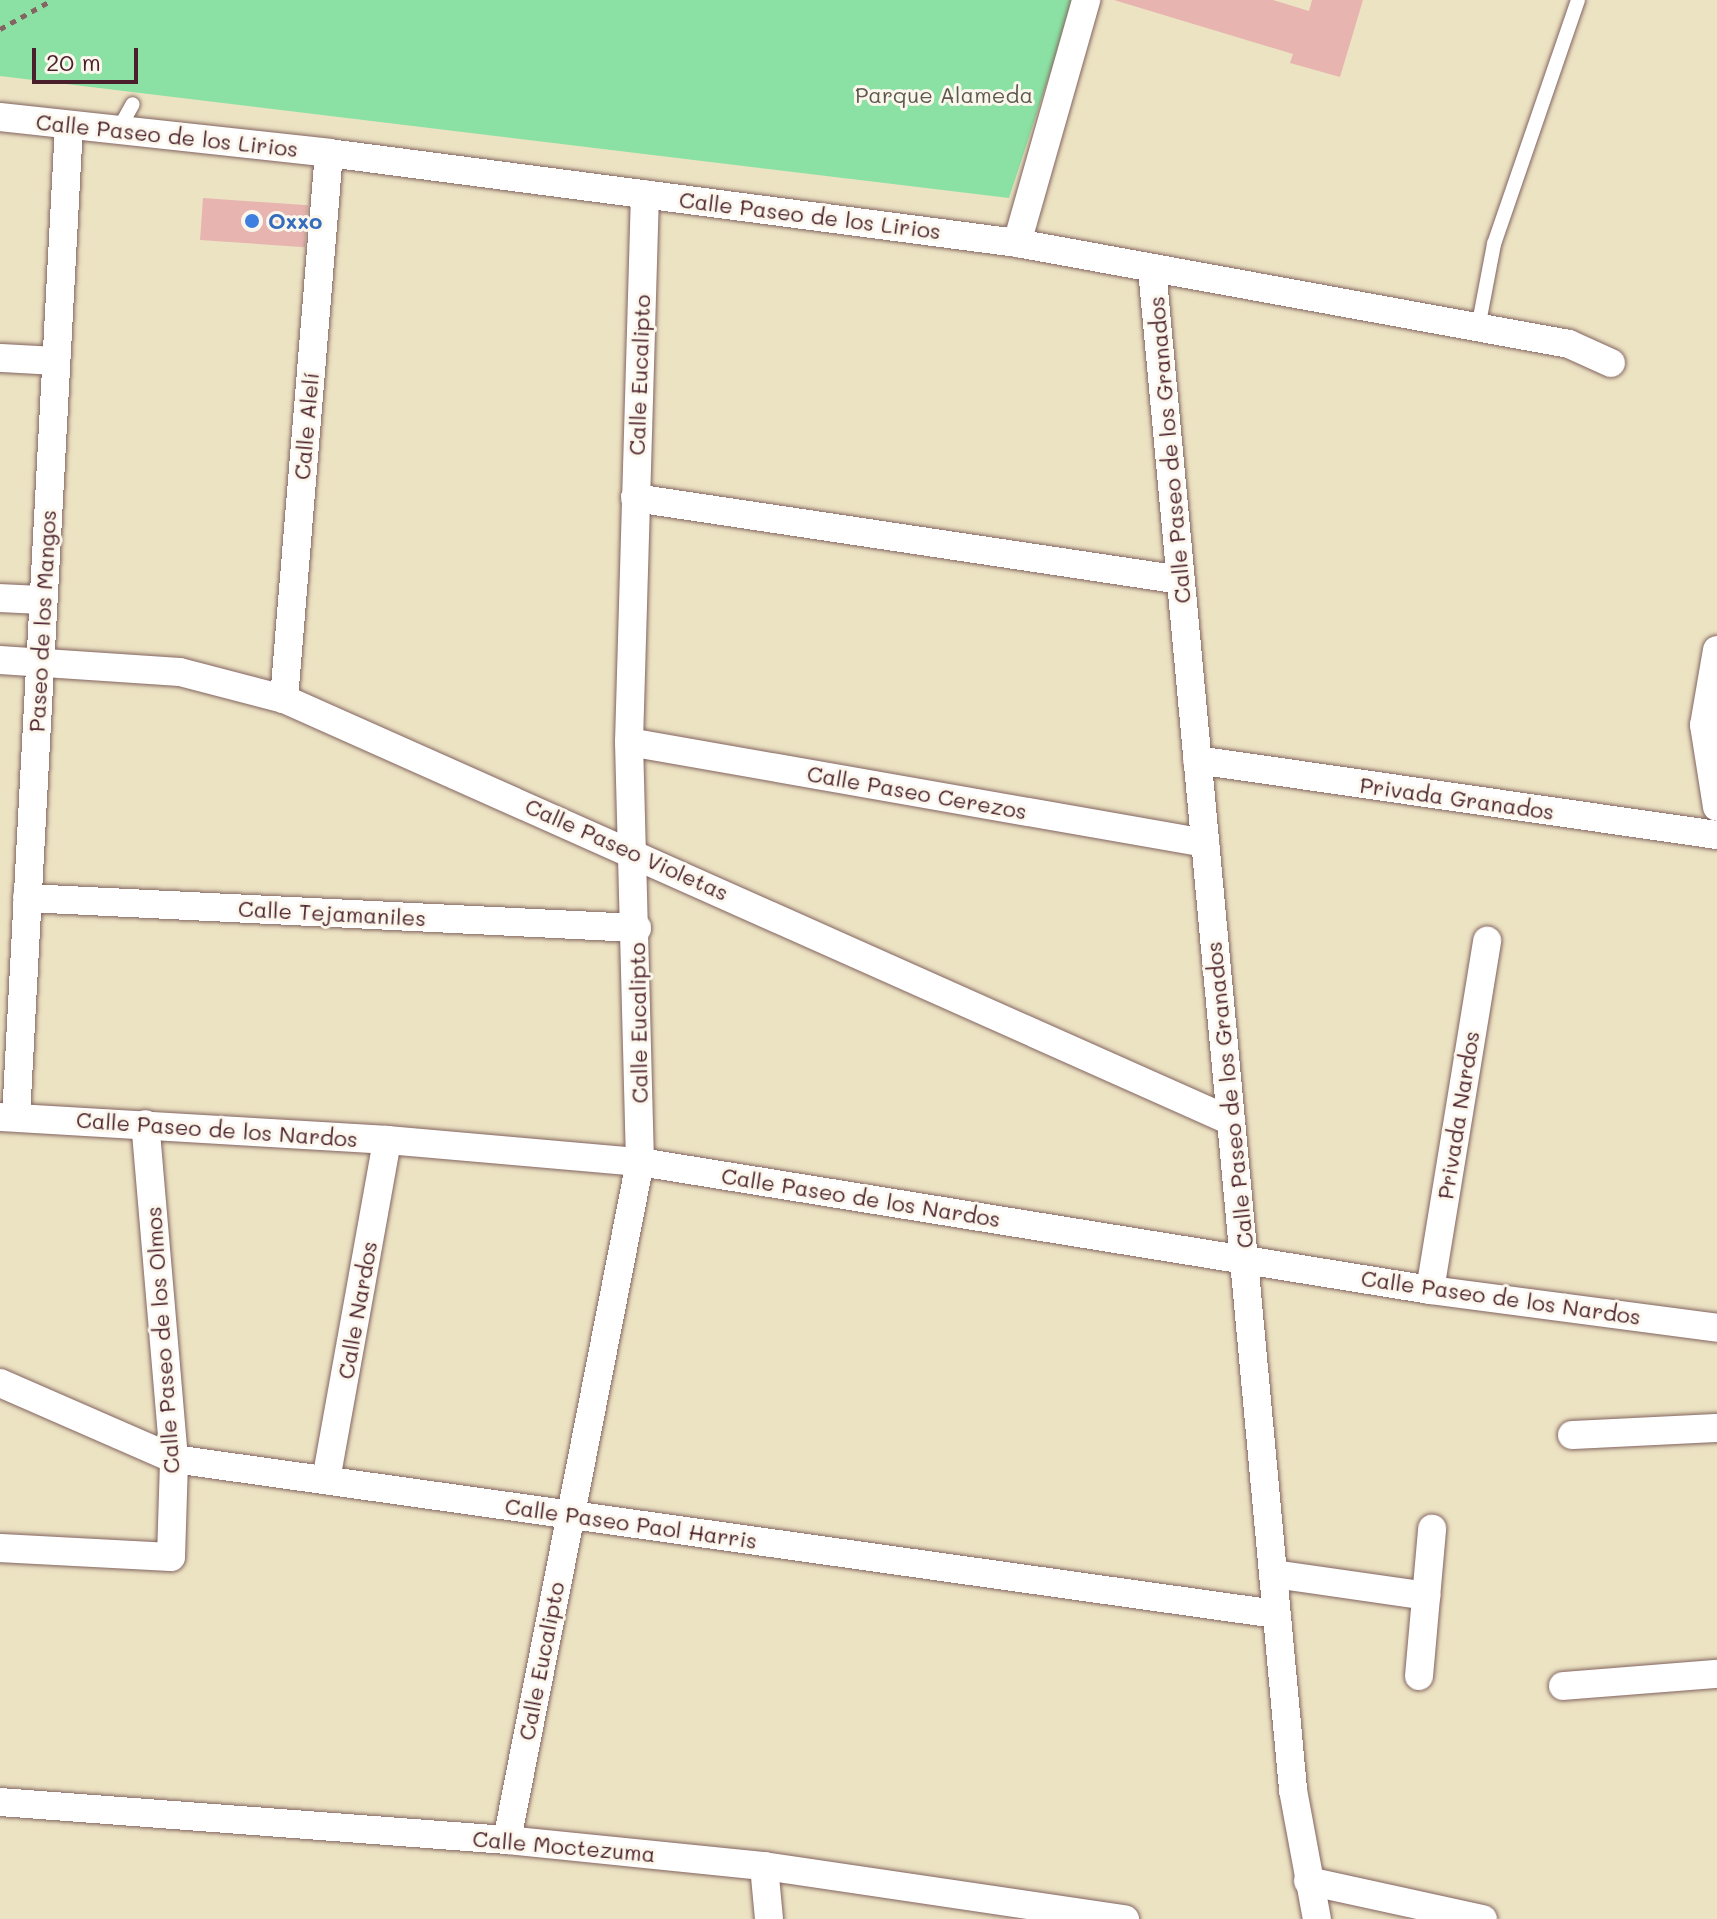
<!DOCTYPE html>
<html>
<head>
<meta charset="utf-8">
<style>
	body { margin:0 }
	#map { position:relative; width:1717px; height:1919px; overflow:hidden; background:#ece3c3; font-family:Mali,sans-serif }
	div>[style] { position:absolute }
	[style*='--x'] { left:calc(var(--x)*1px); top:calc(var(--y)*1px); width:calc(var(--w)*1px); rotate:calc(var(--a)*1deg) }
	.green>* { inset:0; background:#8be1a3 }
	.building>* { inset:0; background:#e7b4b0; transform-origin:0 0 }
	.path>* { height:5px; margin-top:-2.5px; transform-origin:0; background:repeating-linear-gradient(90deg,#836460 0 6px,transparent 0 12px) }
	.roads { filter:drop-shadow(0 0 2px #836460) drop-shadow(0 0 2px #836460) }
	.lane>* { height:14px; margin:-7px; padding:0 7px; transform-origin:7px; border-radius:7px; background:#fff }
	.street>* { height:28px; margin:-14px; padding:0 14px; transform-origin:14px; border-radius:14px; background:#fff }
	.dots>* { width:22px; height:22px; translate:-50% -50%; box-sizing:border-box; border:4px solid #fbf7ec; border-radius:50% }
	span { translate:-50% -50%; white-space:nowrap; text-align:center; line-height:1.15; -webkit-text-stroke:6px #fbf7ec; paint-order:stroke }
	.park-label { font-size:22px; color:#5e594f }
	.street-label { font-size:22px; color:#4a1f2b }
	.shop-label { font-size:22px; color:#366cbe; font-weight:700 }
	.left { translate:0 -50%; text-align:left }
	.scale { position:absolute; left:32px; top:48px; width:106px; height:36px; box-sizing:border-box; border:4px solid #4a1f2b; border-top:0; padding-left:10px; font-size:24px; line-height:28px; white-space:nowrap; color:#4a1f2b; -webkit-text-stroke:6px #fbf7ec; paint-order:stroke }
</style>
</head>
<body>
<div id="map">
	<div class="green">
		<div style="clip-path:polygon(0 0,1074px 0,1009px 198px,0 76px)"></div>
	</div>
	<div class="building">
		<div style="clip-path:polygon(1114px 0,1273px 0,1309px 11px,1312px 0,1363px 0,1340px 77px,1290px 63px,1293px 54px)"></div>
		<div style="left:203px;top:198px;width:105px;height:42px;rotate:4deg"></div>
	</div>
	<div class="path">
		<div style="--x:0;--y:29;--w:60;--a:-29.1"></div>
	</div>
	<div class="roads">
		<div class="lane">
			<div style="--x:120;--y:127;--w:26;--a:-61"></div>
			<div style="--x:1478;--y:328;--w:86;--a:-79.2"></div>
			<div style="--x:1494;--y:244;--w:258;--a:-71"></div>
		</div>
		<div class="street">
			<div style="--x:0;--y:117;--w:331;--a:6.2"></div>
			<div style="--x:329;--y:153;--w:694;--a:7.45"></div>
			<div style="--x:1017;--y:243;--w:561;--a:10.37"></div>
			<div style="--x:1569;--y:344;--w:46;--a:24.3"></div>
			<div style="--x:1017;--y:243;--w:253;--a:-74.1"></div>
			<div style="--x:1152;--y:269;--w:1528;--a:84.7"></div>
			<div style="--x:1293;--y:1790;--w:131;--a:79.5"></div>
			<div style="--x:0;--y:358;--w:56;--a:3.1"></div>
			<div style="--x:635;--y:498;--w:552;--a:8.54"></div>
			<div style="--x:0;--y:598;--w:43;--a:2.7"></div>
			<div style="--x:1717;--y:650;--w:76;--a:99.8"></div>
			<div style="--x:1704;--y:725;--w:83;--a:81"></div>
			<div style="--x:0;--y:660;--w:180;--a:3.8"></div>
			<div style="--x:180;--y:672;--w:107;--a:14.6"></div>
			<div style="--x:284;--y:699;--w:1037;--a:24.02"></div>
			<div style="--x:284;--y:699;--w:548;--a:-85.29"></div>
			<div style="--x:629;--y:742;--w:585;--a:9.95"></div>
			<div style="--x:1197;--y:760;--w:525;--a:8.21"></div>
			<div style="--x:27;--y:898;--w:611;--a:2.82"></div>
			<div style="--x:0;--y:1117;--w:388;--a:3.4"></div>
			<div style="--x:387;--y:1140;--w:254;--a:5"></div>
			<div style="--x:640;--y:1162;--w:800;--a:9.2"></div>
			<div style="--x:1430;--y:1290;--w:290;--a:7.5"></div>
			<div style="--x:16;--y:1117;--w:993;--a:-86.94"></div>
			<div style="--x:1430;--y:1290;--w:354;--a:-80.7"></div>
			<div style="--x:0;--y:1383;--w:190;--a:23.6"></div>
			<div style="--x:174;--y:1459;--w:1113;--a:8.01"></div>
			<div style="--x:1572;--y:1435;--w:145;--a:-2.8"></div>
			<div style="--x:326;--y:1480;--w:345;--a:-79.8"></div>
			<div style="--x:0;--y:1548;--w:171;--a:3"></div>
			<div style="--x:171;--y:1557;--w:98;--a:-88.2"></div>
			<div style="--x:174;--y:1459;--w:336;--a:-94.9"></div>
			<div style="--x:1274;--y:1574;--w:154;--a:8.2"></div>
			<div style="--x:1419;--y:1676;--w:148;--a:-84.9"></div>
			<div style="--x:1563;--y:1686;--w:154;--a:-4.5"></div>
			<div style="--x:0;--y:1802;--w:508;--a:4.29"></div>
			<div style="--x:507;--y:1840;--w:258;--a:5.8"></div>
			<div style="--x:764;--y:1866;--w:365;--a:8.4"></div>
			<div style="--x:507;--y:1840;--w:691;--a:-78.9"></div>
			<div style="--x:640;--y:1162;--w:420;--a:-91.5"></div>
			<div style="--x:629;--y:742;--w:548;--a:-88.33"></div>
			<div style="--x:764;--y:1866;--w:53;--a:84.6"></div>
			<div style="--x:1308;--y:1881;--w:179;--a:12.3"></div>
		</div>
	</div>
	<div class="dots">
		<div style="left:252px;top:221px;background:#3f7fe0"></div>
	</div>
	<div class="park-label">
		<span style="left:944px;top:95px">Parque Alameda</span>
	</div>
	<div class="street-label">
		<span style="left:167px;top:135px;rotate:6deg">Calle Paseo de los Lirios</span>
		<span style="left:810px;top:215px;rotate:7deg">Calle Paseo de los Lirios</span>
		<span style="left:639px;top:375px;rotate:-88deg">Calle Eucalipto</span>
		<span style="left:306px;top:426px;rotate:-85deg">Calle Alelí</span>
		<span style="left:1169px;top:450px;rotate:-95deg">Calle Paseo de los Granados</span>
		<span style="left:42px;top:621px;rotate:-87deg">Paseo de los Mangos</span>
		<span style="left:917px;top:792px;rotate:10deg">Calle Paseo Cerezos</span>
		<span style="left:1457px;top:798px;rotate:8deg">Privada Granados</span>
		<span style="left:627px;top:849px;rotate:24deg">Calle Paseo Violetas</span>
		<span style="left:332px;top:913px;rotate:3deg">Calle Tejamaniles</span>
		<span style="left:638px;top:1023px;rotate:-91deg">Calle Eucalipto</span>
		<span style="left:1229px;top:1095px;rotate:-96deg">Calle Paseo de los Granados</span>
		<span style="left:1458px;top:1115px;rotate:-81deg">Privada Nardos</span>
		<span style="left:217px;top:1129px;rotate:4deg">Calle Paseo de los Nardos</span>
		<span style="left:861px;top:1197px;rotate:9deg">Calle Paseo de los Nardos</span>
		<span style="left:1501px;top:1297px;rotate:8deg">Calle Paseo de los Nardos</span>
		<span style="left:357px;top:1310px;rotate:-80deg">Calle Nardos</span>
		<span style="left:162px;top:1340px;rotate:-94deg">Calle Paseo de los Olmos</span>
		<span style="left:631px;top:1523px;rotate:8deg">Calle Paseo Paol Harris</span>
		<span style="left:541px;top:1661px;rotate:-79deg">Calle Eucalipto</span>
		<span style="left:564px;top:1846px;rotate:5deg">Calle Moctezuma</span>
	</div>
	<div class="shop-label">
		<span class="left" style="left:268px;top:221px">Oxxo</span>
	</div>
	<div class="scale">20 m</div>
</div>
</body>
</html>
